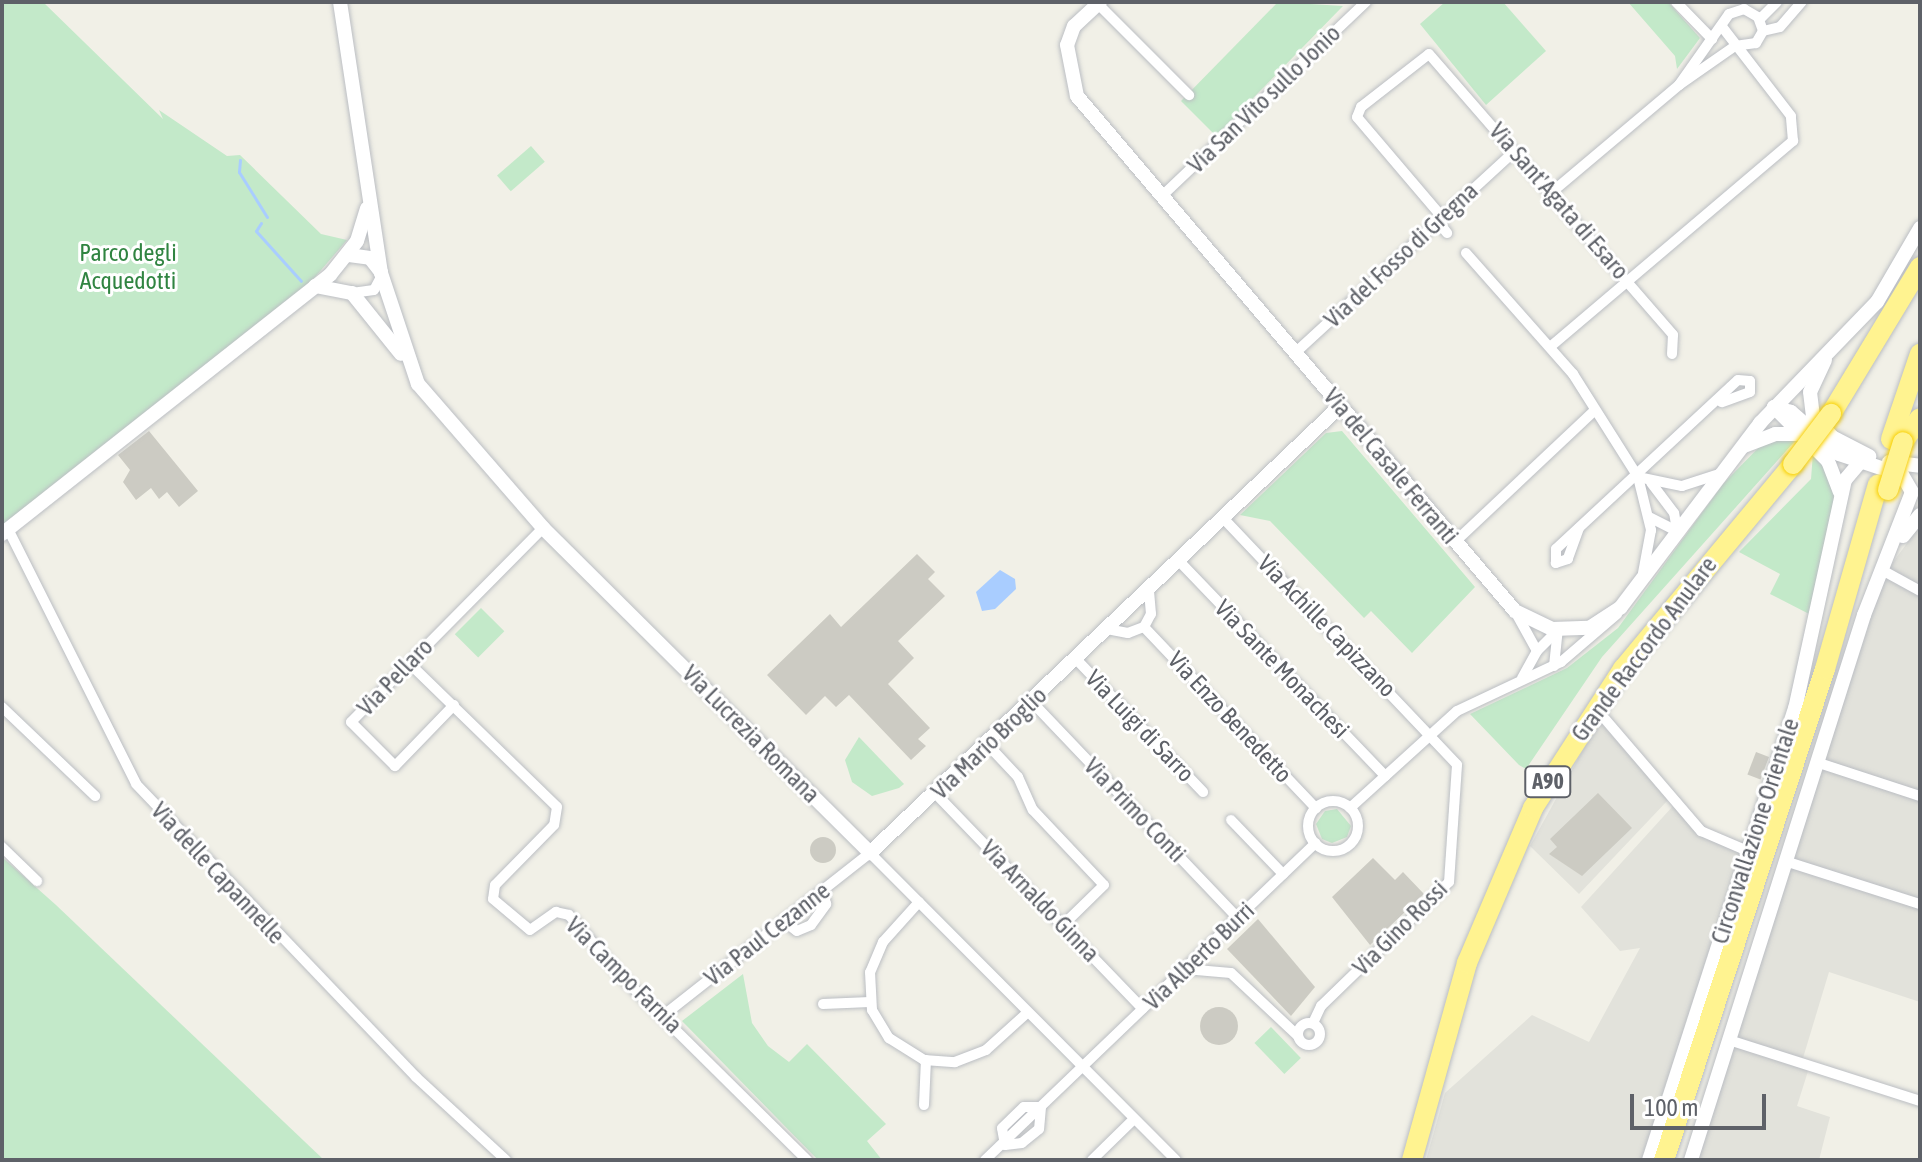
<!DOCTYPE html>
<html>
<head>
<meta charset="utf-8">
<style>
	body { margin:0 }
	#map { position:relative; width:1922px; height:1162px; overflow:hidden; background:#f1f0e7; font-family:"Asap Condensed",sans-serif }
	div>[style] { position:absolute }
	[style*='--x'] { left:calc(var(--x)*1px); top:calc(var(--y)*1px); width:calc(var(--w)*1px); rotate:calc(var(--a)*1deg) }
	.industrial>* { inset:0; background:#e2e2db }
	.green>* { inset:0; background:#c3e9c9; transform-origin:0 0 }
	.water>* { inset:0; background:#a9cdff }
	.stream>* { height:3px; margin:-1.5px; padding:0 1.5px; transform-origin:1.5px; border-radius:1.5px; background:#a9cdff }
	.building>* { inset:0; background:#cccbc3; transform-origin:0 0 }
	.round { border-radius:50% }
	.roads { filter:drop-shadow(0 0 2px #bbbec3) drop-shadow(0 0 2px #bbbec3) }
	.street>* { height:10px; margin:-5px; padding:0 5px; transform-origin:5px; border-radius:5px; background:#fff }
	.street>.ring { margin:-5px; padding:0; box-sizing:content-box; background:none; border:10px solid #fff; border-radius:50% }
	.secondary>* { height:14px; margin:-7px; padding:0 7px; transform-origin:7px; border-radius:7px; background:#fff }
	.highway>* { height:20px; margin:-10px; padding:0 10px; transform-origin:10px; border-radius:10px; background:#fff390 }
	.bridges { filter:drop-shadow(0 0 2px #f8cf00) drop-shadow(0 0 2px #f8cf00) }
	.highway-bridge>* { height:20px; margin:-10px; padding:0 10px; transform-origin:10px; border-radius:10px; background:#fff390 }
	span { translate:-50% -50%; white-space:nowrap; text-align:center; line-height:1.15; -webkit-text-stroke:6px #fff; paint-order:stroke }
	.shield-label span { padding:2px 6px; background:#fff; border:2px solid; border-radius:6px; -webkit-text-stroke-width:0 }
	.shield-label { font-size:22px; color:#5e6168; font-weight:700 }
	.street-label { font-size:24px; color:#5e6168 }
	.park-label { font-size:24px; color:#308441 }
	.frame { position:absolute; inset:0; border:4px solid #5e6168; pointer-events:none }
	.scale { position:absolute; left:1630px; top:1094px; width:136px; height:36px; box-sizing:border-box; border:4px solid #5e6168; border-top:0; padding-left:10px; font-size:24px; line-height:28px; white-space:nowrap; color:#5e6168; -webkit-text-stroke:6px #fff; paint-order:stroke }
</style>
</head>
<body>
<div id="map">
	<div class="industrial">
		<div style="clip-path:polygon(1920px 525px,1920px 585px,1889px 568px)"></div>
		<div style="clip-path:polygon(1884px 577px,1920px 596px,1920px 791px,1825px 760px)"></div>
		<div style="clip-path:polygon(1599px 721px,1668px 800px,1579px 894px,1530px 846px)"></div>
		<div style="clip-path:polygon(1822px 768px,1920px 800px,1920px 900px,1793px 860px)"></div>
		<div style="clip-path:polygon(1673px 806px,1697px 833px,1744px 853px,1644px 1160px,1426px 1160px,1445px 1093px,1532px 1015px,1589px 1042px,1640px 948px,1620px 951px,1581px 907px)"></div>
		<div style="clip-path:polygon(1789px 865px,1920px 908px,1920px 1002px,1829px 972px,1803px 1058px,1734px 1037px)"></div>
		<div style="clip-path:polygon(1730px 1044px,1809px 1068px,1797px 1106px,1830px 1117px,1819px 1160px,1696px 1160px)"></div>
	</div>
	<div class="green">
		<div style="clip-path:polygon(2px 2px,43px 2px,163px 119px,159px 110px,227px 156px,240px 155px,321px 234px,347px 240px,303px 291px,2px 528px)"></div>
		<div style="clip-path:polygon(1278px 2px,1343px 6px,1216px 136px,1181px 101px)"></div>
		<div style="clip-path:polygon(1445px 2px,1503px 2px,1546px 51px,1486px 105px,1420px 24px)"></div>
		<div style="clip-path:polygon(1628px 2px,1668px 2px,1700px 38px,1677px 69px,1675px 56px)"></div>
		<div style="left:531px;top:146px;width:21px;height:45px;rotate:49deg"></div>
		<div style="clip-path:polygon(1342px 431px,1475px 587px,1412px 653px,1371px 611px,1364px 618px,1270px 521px,1240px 515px,1326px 433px)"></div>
		<div style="clip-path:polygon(1768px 438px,1795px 441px,1602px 657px,1526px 769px,1519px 765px,1470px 714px,1567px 668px,1618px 628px,1723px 484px)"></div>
		<div style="clip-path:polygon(1813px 453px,1830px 471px,1836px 502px,1813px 616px,1770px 594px,1780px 574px,1739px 552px,1811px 479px)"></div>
		<div style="left:481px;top:608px;width:33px;height:37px;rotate:45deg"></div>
		<div style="clip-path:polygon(859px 737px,904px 784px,899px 788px,872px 796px,852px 782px,845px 760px)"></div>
		<div style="clip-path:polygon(1337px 809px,1351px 826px,1347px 837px,1332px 843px,1322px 839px,1316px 824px,1325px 811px)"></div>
		<div style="clip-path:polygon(2px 857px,56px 905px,324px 1160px,2px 1160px)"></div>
		<div style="clip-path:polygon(743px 974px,752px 1023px,768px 1046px,789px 1062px,807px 1044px,886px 1124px,867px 1141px,882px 1160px,818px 1160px,682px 1021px)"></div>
		<div style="left:1271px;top:1027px;width:43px;height:23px;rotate:46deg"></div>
	</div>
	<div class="water">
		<div style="clip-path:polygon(1000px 570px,1015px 579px,1016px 589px,995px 609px,982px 611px,976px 592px)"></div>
	</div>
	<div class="stream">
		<div style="--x:240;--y:160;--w:12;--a:95"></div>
		<div style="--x:239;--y:172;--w:53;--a:58.1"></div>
		<div style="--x:261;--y:223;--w:9;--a:122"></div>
		<div style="--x:256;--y:231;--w:67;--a:48"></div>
	</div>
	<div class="building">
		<div style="clip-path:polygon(149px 431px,198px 491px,179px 507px,167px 492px,159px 499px,151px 488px,136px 500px,123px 482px,130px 470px,118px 455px)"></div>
		<div style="clip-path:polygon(917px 554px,935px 572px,928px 579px,945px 596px,898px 641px,914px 658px,888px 684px,930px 728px,918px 739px,926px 746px,911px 760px,849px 695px,836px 707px,825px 696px,806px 715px,767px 675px,830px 614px,841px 627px)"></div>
		<div style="left:1756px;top:752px;width:14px;height:24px;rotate:21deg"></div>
		<div style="clip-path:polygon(1598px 793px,1632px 828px,1582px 876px,1549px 854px,1557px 847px,1550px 839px)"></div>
		<div class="round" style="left:810px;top:837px;width:26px;height:26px"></div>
		<div style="clip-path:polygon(1373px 858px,1395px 880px,1403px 872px,1424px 894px,1370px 945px,1332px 897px)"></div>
		<div style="clip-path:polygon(1258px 919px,1315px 987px,1291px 1016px,1227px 949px)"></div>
		<div class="round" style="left:1200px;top:1007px;width:38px;height:38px"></div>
	</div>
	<div class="roads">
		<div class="street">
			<div style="--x:1676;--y:2;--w:52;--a:45.8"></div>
			<div style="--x:1098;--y:4;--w:129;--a:45"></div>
			<div style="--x:1760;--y:19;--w:24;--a:-45"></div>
			<div style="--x:1763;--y:31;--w:17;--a:-13"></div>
			<div style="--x:1780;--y:27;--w:33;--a:-49"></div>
			<div style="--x:1552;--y:192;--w:166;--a:-40.1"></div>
			<div style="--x:1679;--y:85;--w:87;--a:-54.8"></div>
			<div style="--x:1729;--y:14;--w:16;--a:-18"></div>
			<div style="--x:1744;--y:9;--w:16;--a:30"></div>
			<div style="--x:1758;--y:17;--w:15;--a:70"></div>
			<div style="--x:1763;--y:31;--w:14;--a:120"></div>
			<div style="--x:1756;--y:43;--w:21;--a:172"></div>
			<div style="--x:1735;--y:46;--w:68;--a:145.1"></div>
			<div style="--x:1162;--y:196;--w:282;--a:-43.6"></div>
			<div style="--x:1442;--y:217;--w:131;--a:-130.4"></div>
			<div style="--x:1357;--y:117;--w:11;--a:-68"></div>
			<div style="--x:1361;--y:107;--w:86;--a:-37.9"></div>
			<div style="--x:1429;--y:54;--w:372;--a:49"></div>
			<div style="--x:1673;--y:335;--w:19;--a:93"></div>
			<div style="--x:1439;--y:223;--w:13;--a:51"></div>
			<div style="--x:1466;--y:253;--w:162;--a:48.5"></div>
			<div style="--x:1573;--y:374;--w:122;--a:57.7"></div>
			<div style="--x:1638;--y:477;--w:45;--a:11.6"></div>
			<div style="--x:1682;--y:486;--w:39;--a:-18"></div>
			<div style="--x:352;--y:293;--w:22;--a:-8"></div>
			<div style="--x:374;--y:290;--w:15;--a:-62"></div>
			<div style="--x:1550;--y:347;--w:319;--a:-40.3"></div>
			<div style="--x:1793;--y:141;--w:25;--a:-95"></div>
			<div style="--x:1791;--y:116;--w:111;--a:-127.7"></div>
			<div style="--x:1295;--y:353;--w:288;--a:-42.6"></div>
			<div style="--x:1638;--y:477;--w:55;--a:76.2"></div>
			<div style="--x:1651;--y:530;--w:44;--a:100.5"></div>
			<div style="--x:1649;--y:517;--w:31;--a:27"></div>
			<div style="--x:1677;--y:531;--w:18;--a:-99"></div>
			<div style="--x:1674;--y:513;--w:38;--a:-127"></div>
			<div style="--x:1223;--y:518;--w:340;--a:46.5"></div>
			<div style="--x:1457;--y:765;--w:117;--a:93.9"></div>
			<div style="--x:1449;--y:882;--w:178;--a:135.9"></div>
			<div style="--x:1321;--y:1006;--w:19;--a:115"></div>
			<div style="--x:1579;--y:528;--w:33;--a:110"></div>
			<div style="--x:1568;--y:559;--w:13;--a:162"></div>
			<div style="--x:1556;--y:563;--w:14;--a:-90"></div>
			<div style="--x:1556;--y:549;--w:248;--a:-42.9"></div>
			<div style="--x:1738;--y:380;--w:12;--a:5"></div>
			<div style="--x:1750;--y:381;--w:11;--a:90"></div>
			<div style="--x:1750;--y:392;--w:30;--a:160"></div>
			<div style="--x:8;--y:529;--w:285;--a:63.3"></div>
			<div style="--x:136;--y:784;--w:405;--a:46.3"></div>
			<div style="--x:416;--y:1077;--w:122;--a:42.7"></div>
			<div style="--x:1455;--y:542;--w:192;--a:-43.3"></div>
			<div style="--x:1179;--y:561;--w:298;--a:46.2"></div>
			<div style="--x:1882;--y:570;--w:43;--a:28.9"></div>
			<div style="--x:1516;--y:613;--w:43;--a:61.1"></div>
			<div style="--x:1537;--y:651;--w:31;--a:119"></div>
			<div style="--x:1144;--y:627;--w:250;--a:46.5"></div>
			<div style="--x:1107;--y:629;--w:21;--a:11"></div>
			<div style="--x:1128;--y:633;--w:17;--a:-21"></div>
			<div style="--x:1144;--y:627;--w:15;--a:-62"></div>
			<div style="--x:1151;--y:614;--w:25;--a:-95"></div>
			<div style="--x:1537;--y:651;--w:30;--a:-45"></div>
			<div style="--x:1076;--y:659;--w:184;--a:46.3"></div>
			<div style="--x:409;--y:663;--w:206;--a:44.2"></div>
			<div style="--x:557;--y:807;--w:18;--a:99"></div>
			<div style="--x:554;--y:825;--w:84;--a:134.5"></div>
			<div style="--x:495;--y:885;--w:14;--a:98"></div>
			<div style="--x:493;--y:899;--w:48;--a:40"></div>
			<div style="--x:530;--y:930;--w:32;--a:-35"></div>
			<div style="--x:556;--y:912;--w:13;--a:13"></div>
			<div style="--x:569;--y:915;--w:82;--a:49.5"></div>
			<div style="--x:622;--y:977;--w:260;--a:44.7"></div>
			<div style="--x:1554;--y:666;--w:36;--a:-84"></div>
			<div style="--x:1032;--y:702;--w:298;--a:46.4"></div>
			<div style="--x:454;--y:705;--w:85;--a:134"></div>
			<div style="--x:395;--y:766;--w:62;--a:-135"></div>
			<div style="--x:351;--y:722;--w:273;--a:-45.3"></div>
			<div style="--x:2;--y:707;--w:129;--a:43.7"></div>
			<div style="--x:1605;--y:719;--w:148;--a:49.4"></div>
			<div style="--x:1701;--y:831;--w:53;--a:23.2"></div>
			<div style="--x:988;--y:745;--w:44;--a:46.8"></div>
			<div style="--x:1018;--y:777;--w:36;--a:66"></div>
			<div style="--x:1033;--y:810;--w:103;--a:46.6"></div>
			<div style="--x:1104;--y:885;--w:57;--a:135.7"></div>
			<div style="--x:1819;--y:763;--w:106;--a:18.1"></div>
			<div style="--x:936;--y:794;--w:298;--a:46.1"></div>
			<div class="ring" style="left:1308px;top:801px;width:40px;height:40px"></div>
			<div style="--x:1350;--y:808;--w:144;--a:-42.2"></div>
			<div style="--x:1457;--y:711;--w:115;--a:-25.2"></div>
			<div style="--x:1561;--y:662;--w:74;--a:-40.6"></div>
			<div style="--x:1231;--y:820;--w:75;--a:46.1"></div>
			<div style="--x:2;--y:847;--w:49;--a:44.2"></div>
			<div style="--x:1788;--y:862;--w:139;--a:17.7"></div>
			<div style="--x:919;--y:902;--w:54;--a:132"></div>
			<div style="--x:883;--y:942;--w:33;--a:113"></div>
			<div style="--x:870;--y:972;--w:38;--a:87"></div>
			<div style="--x:872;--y:1010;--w:33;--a:59"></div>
			<div style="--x:889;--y:1038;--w:41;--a:32.2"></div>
			<div style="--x:924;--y:1060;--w:31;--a:4"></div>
			<div style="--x:955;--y:1062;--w:33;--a:-21"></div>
			<div style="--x:986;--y:1050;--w:55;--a:-42.1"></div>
			<div style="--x:784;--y:921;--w:16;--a:38"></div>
			<div style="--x:797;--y:931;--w:15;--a:-23"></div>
			<div style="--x:811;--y:925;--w:26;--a:-54"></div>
			<div style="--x:826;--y:904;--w:14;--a:-102"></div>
			<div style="--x:1185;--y:969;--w:46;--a:5"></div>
			<div style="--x:1231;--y:973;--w:91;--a:43.2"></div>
			<div style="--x:823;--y:1004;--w:47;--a:-2.4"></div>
			<div style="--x:664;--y:1015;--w:262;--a:-38.2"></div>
			<div style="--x:870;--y:853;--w:433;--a:45.1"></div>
			<div class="ring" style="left:1298px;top:1023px;width:12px;height:12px"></div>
			<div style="--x:1729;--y:1040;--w:201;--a:17.7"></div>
			<div style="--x:924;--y:1105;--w:45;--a:-87.5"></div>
			<div style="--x:1024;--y:1107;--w:17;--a:0"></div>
			<div style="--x:1041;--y:1107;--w:22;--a:95"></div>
			<div style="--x:1039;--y:1129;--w:22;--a:141"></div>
			<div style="--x:1022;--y:1143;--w:17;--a:173"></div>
			<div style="--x:1005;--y:1145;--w:17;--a:-100"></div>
			<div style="--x:1002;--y:1128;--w:30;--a:-44"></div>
			<div style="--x:985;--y:1160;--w:458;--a:-43.8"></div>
			<div style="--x:1092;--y:1160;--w:57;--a:-44.3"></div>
		</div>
		<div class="secondary">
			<div style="--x:340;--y:2;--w:274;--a:81.4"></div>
			<div style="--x:381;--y:273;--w:117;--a:71.6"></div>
			<div style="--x:418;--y:384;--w:191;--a:49"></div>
			<div style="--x:543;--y:528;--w:461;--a:44.8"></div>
			<div style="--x:870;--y:853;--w:649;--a:-43.56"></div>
			<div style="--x:1100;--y:2;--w:35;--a:137"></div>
			<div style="--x:1074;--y:26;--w:20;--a:110"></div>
			<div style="--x:1067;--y:45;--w:52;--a:78.9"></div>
			<div style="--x:1077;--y:96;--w:676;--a:49.62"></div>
			<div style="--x:1515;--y:611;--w:41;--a:25.9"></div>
			<div style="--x:1552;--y:629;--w:37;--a:-2"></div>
			<div style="--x:1589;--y:628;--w:38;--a:-33"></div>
			<div style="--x:1621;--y:607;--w:231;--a:-52.9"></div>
			<div style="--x:1760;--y:423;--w:168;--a:-46"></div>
			<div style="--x:1877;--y:302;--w:86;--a:-59.8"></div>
			<div style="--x:349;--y:255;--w:21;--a:8"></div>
			<div style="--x:370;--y:258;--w:18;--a:52"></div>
			<div style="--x:315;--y:286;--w:38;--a:11"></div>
			<div style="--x:352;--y:293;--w:78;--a:51.2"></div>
			<div style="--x:1825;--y:360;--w:35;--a:115"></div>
			<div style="--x:1810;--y:392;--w:23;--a:83"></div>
			<div style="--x:1813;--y:415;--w:29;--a:49"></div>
			<div style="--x:1832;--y:437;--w:42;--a:27.2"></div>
			<div style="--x:1774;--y:407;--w:76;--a:45"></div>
			<div style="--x:1828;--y:461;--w:33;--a:69"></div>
			<div style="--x:1744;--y:446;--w:33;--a:-21"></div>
			<div style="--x:1775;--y:434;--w:21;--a:0"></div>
			<div style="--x:1889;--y:462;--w:31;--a:7"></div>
			<div style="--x:2;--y:534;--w:418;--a:-38.3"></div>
			<div style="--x:330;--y:275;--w:43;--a:-51.5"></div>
			<div style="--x:357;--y:241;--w:34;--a:-73"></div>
			<div style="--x:1903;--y:536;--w:27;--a:-51"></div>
			<div style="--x:1649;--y:1160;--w:474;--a:-72.1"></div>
			<div style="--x:1795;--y:709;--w:234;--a:-77.7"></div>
			<div style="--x:1845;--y:480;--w:23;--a:-50"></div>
			<div style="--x:1691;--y:1160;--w:572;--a:-72.39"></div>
			<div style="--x:1864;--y:615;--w:132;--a:-68.7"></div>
			<div style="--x:1912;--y:492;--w:20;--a:-120"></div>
			<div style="--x:1902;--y:475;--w:66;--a:-161.6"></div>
			<div style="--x:1839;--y:454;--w:64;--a:-138.8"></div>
			<div style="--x:1791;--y:412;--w:18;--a:-164"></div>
		</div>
		<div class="highway">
			<div style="--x:1831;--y:414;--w:172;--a:-58.8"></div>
			<div style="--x:1891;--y:439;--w:90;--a:-71.2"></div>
			<div style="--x:1903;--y:442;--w:29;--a:-55"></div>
			<div style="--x:1412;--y:1160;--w:205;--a:-74.4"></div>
			<div style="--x:1467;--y:963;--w:168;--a:-66.9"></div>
			<div style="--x:1533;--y:808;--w:166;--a:-57.1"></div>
			<div style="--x:1623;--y:669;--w:266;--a:-50.3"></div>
			<div style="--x:1664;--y:1160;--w:517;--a:-71.85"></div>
			<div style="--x:1825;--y:669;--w:192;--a:-74"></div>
		</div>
	</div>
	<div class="bridges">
		<div class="highway-bridge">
			<div style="--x:1793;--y:464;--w:63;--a:-52.8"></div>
			<div style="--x:1888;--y:490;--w:50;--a:-72.6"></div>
		</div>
	</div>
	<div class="shield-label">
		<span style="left:1548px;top:782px">A90</span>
	</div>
	<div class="street-label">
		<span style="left:1264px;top:99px;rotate:-44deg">Via San Vito sullo Jonio</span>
		<span style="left:1559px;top:201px;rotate:49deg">Via Sant'Agata di Esaro</span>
		<span style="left:1401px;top:255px;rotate:-43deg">Via del Fosso di Gregna</span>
		<span style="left:1391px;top:466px;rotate:50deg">Via del Casale Ferranti</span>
		<span style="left:1327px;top:626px;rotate:46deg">Via Achille Capizzano</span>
		<span style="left:1644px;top:649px;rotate:-53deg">Grande Raccordo Anulare</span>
		<span style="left:1282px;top:669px;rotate:46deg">Via Sante Monachesi</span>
		<span style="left:395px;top:677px;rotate:-46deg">Via Pellaro</span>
		<span style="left:1230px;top:717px;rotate:47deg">Via Enzo Benedetto</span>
		<span style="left:1140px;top:726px;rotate:46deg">Via Luigi di Sarro</span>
		<span style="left:751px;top:734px;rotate:45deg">Via Lucrezia Romana</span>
		<span style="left:989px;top:743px;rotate:-44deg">Via Mario Broglio</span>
		<span style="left:1135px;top:810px;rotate:46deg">Via Primo Conti</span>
		<span style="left:1755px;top:831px;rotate:-72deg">Circonvallazione Orientale</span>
		<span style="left:218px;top:873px;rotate:47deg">Via delle Capannelle</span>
		<span style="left:1040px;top:901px;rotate:46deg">Via Arnaldo Ginna</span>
		<span style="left:1400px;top:928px;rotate:-45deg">Via Gino Rossi</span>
		<span style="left:767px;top:934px;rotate:-38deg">Via Paul Cezanne</span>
		<span style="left:1199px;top:956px;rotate:-44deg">Via Alberto Burri</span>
		<span style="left:624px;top:975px;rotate:45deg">Via Campo Farnia</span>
	</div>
	<div class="park-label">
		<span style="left:128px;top:267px">Parco degli<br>Acquedotti</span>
	</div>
	<div class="frame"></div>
	<div class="scale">100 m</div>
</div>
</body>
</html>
